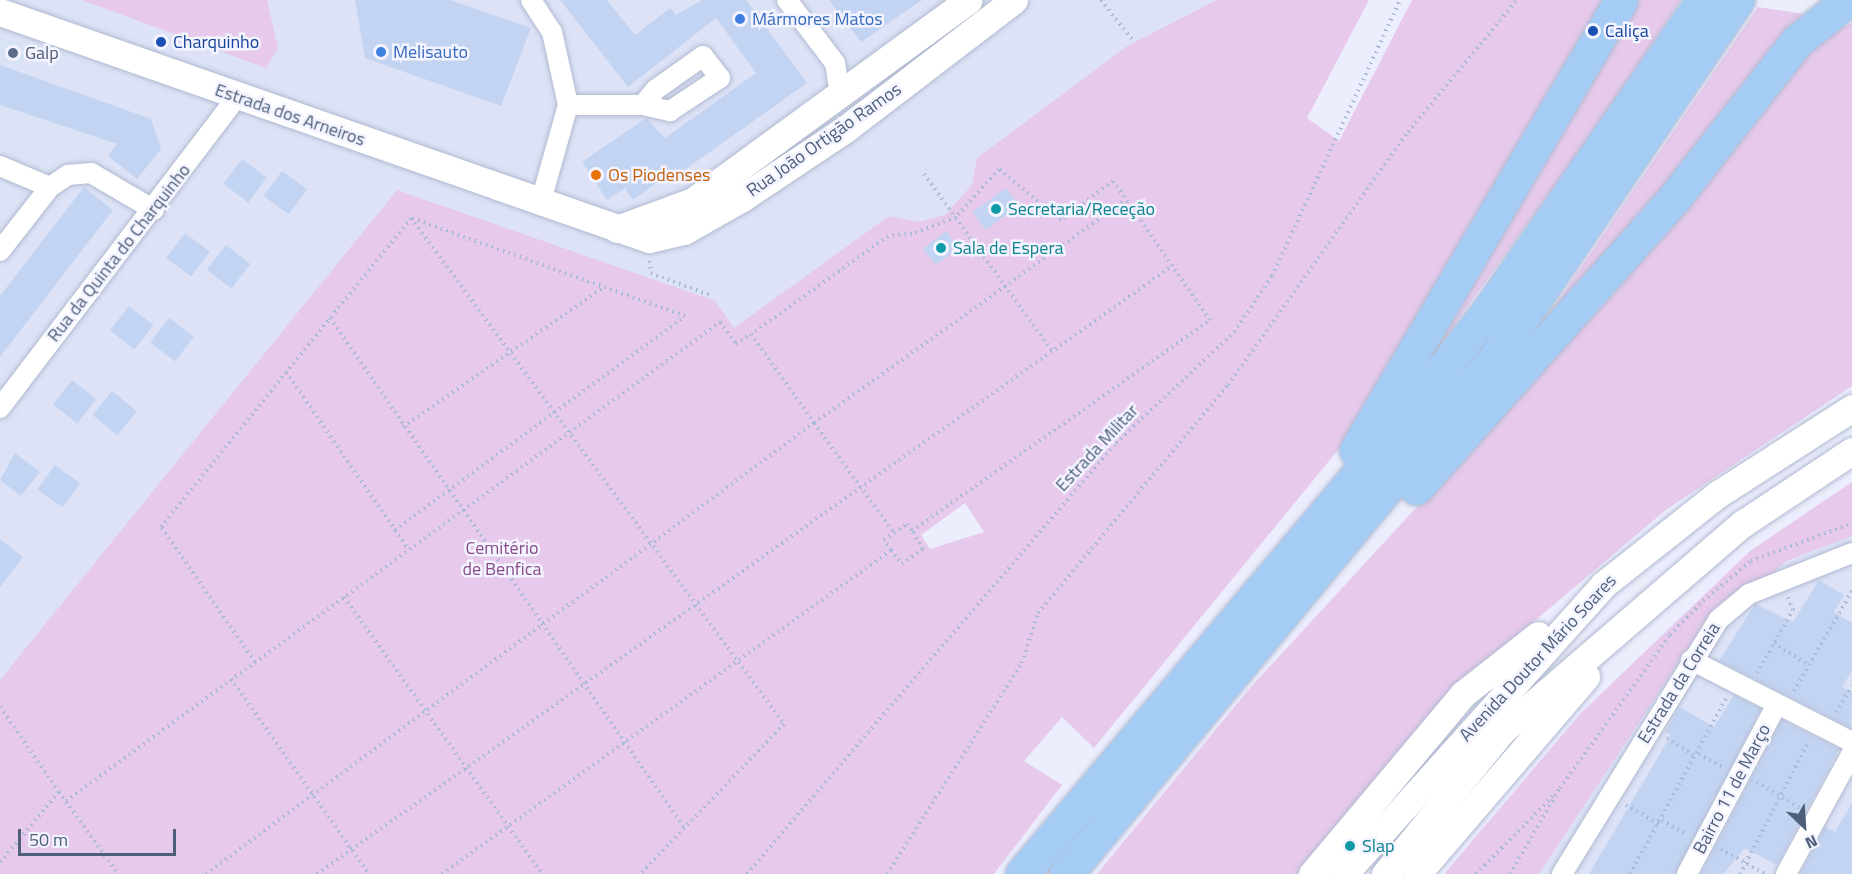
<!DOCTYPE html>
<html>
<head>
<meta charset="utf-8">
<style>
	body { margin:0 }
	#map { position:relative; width:1852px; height:874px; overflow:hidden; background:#eceefd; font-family:"Titillium Web",sans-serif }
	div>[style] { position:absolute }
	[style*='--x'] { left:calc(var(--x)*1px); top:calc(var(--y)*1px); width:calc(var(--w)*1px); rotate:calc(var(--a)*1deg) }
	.residential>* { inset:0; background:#dde2f6 }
	.commercial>* { inset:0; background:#d7e4f4 }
	.green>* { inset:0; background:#e6c9eb }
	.building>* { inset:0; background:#c3d4f2; transform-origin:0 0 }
	.path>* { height:4px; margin-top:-2px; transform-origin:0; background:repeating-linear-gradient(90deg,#a6b8d8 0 1.5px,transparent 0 6px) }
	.roads { filter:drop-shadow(0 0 2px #b0bad0) drop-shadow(0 0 2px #b0bad0) }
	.street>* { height:20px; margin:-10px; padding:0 10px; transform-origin:10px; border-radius:10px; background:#fff }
	.secondary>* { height:27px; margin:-13.5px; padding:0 13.5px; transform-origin:13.5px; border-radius:13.5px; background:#fff }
	.highway>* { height:33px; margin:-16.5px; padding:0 16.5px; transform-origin:16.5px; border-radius:16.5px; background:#a4ccf5 }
	.dots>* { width:16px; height:16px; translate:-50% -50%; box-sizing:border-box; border:3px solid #f3f4ff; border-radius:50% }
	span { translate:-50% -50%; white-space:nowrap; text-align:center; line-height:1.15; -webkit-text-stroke:5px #f3f4ff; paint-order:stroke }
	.shop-label { font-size:18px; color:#366cbe }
	.left { translate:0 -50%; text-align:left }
	.transit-label { font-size:18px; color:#164399 }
	.service-label { font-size:18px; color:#4e5e75 }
	.street-label { font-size:18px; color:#4e5f79 }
	.food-label { font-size:18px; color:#c56008 }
	.culture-label { font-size:18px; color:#0d838f }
	.park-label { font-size:18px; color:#884b8a }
	.north { position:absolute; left:1774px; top:796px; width:60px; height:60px; -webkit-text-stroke:4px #f3f4ff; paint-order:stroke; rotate:155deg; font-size:16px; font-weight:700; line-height:24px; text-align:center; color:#4e5f79 }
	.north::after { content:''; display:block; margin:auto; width:21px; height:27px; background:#4e5f79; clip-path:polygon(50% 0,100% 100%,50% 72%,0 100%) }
	.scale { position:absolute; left:18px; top:829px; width:158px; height:27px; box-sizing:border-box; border:3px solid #4e5f79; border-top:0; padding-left:8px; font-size:18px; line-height:21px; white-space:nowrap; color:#4e5f79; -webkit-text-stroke:4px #f3f4ff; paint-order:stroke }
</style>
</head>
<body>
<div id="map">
	<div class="residential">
		<div style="clip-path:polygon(0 0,1296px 0,746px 376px,0 772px)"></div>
		<div style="clip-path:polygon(1852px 501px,1852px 874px,1481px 874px,1586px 728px)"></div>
	</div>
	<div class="commercial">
		<div style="clip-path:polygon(0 38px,28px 47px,21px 66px,0 59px)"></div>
	</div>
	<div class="green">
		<div style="clip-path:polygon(82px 0,267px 0,278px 48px,266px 68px)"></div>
		<div style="clip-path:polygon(evenodd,1217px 0,1369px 0,1307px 118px,1339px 141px,1412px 0,1603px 0,1347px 439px,1094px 748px,1062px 717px,1024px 761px,1062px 785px,994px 874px,0 874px,0 680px,397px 190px,715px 301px,734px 328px,889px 216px,919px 222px,945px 215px,972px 185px,977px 158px,1129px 45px,1217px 0,965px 503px,984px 532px,930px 549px,921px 535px,965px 503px)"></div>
		<div style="clip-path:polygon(1636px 0,1681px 0,1609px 111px,1432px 356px)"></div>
		<div style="clip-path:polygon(1758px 7px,1803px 14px,1653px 207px,1526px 348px)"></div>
		<div style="clip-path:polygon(1852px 23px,1852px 386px,1667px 509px,1452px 691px,1297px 874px,1097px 874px,1250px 688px,1614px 293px,1717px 170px,1818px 38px)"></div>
		<div style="clip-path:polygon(1852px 482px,1852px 536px,1786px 561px,1684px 654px,1539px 874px,1444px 874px,1581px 713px,1750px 551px)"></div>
	</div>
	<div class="building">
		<div style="clip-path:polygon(355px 0,450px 0,531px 28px,501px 106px,365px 58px)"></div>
		<div style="clip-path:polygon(560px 0,607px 0,635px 35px,670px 8px,676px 15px,702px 0,746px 0,807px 83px,669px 181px,666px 176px,633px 200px,625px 188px,607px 200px,582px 162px,646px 118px,665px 138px,756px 73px,716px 18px,628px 87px)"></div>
		<div style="clip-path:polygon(829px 0,922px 0,861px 42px)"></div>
		<div style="clip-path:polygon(0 65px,151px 119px,161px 149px,137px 179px,108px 156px,117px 144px,0 105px)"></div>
		<div style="left:242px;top:159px;width:31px;height:31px;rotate:37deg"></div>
		<div style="left:282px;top:171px;width:31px;height:31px;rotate:36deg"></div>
		<div style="clip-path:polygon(84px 187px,113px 210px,0 357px,0 296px)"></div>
		<div style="left:1006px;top:188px;width:22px;height:41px;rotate:54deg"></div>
		<div style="left:946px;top:231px;width:21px;height:29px;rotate:53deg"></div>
		<div style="left:185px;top:233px;width:31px;height:31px;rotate:37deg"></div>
		<div style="left:226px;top:245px;width:31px;height:31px;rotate:38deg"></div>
		<div style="left:129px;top:306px;width:31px;height:31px;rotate:38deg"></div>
		<div style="left:169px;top:318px;width:31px;height:31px;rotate:37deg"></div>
		<div style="left:72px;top:380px;width:31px;height:31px;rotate:38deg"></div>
		<div style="left:112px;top:391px;width:32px;height:31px;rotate:39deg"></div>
		<div style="clip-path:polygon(15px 453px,40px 472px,21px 496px,0 480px)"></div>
		<div style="left:55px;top:465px;width:31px;height:30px;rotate:36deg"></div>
		<div style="clip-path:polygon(0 539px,23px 557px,0 587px)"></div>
		<div style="clip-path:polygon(1819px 580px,1844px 595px,1834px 612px,1852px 623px,1852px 671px,1842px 687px,1852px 693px,1851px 728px,1719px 661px,1755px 604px,1793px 622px)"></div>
		<div style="clip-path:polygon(1734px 695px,1761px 709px,1675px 874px,1589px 874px,1671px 735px,1665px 732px,1680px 707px,1714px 727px)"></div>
		<div style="clip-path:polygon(1782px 720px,1839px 749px,1804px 815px,1777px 865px,1745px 848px,1723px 874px,1701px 874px)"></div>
		<div style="clip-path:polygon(1852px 803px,1852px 874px,1800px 874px,1825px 827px,1835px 832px)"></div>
	</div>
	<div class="path">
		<div style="--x:1101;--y:0;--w:50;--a:51.5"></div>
		<div style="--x:924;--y:174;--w:218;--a:54.1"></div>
		<div style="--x:650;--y:261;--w:12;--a:85"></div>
		<div style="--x:651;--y:273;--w:65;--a:20.7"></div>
		<div style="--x:330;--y:318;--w:622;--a:55.21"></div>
		<div style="--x:286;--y:372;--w:215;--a:55.4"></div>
		<div style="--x:403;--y:427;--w:245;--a:-34.9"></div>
		<div style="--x:395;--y:530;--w:360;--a:-36.4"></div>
		<div style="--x:685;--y:316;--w:291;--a:-160.3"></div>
		<div style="--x:891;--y:550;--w:12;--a:-125"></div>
		<div style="--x:884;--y:540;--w:12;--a:-35"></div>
		<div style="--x:344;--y:597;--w:340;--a:54.4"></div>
		<div style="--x:1774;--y:643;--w:41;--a:32.2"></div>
		<div style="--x:255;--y:662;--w:165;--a:-124.8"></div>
		<div style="--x:161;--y:527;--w:397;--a:-51"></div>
		<div style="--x:411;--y:218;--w:629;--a:53.6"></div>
		<div style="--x:784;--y:724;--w:208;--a:133.8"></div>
		<div style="--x:1757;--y:673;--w:73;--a:-60.3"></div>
		<div style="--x:1793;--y:610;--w:14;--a:-111"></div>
		<div style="--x:231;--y:679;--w:239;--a:54.7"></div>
		<div style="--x:1794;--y:691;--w:116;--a:-59.9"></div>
		<div style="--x:0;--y:707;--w:103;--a:55.2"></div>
		<div style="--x:1836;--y:712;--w:31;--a:-58"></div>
		<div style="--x:1667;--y:738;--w:36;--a:32"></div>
		<div style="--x:1699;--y:754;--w:26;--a:29"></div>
		<div style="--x:1757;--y:782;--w:50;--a:31.2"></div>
		<div style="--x:66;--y:801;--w:811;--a:-36.22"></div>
		<div style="--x:720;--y:322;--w:27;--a:54"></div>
		<div style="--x:736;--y:344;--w:18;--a:-34"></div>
		<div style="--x:1626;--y:805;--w:38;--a:30"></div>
		<div style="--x:1662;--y:820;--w:29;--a:31"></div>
		<div style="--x:1721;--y:849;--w:51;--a:29.6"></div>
		<div style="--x:0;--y:862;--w:92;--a:-49.9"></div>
		<div style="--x:59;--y:792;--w:101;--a:54.3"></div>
		<div style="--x:206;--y:874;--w:757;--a:-36.57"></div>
		<div style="--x:814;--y:423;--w:136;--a:54"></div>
		<div style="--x:894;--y:533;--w:16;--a:-35"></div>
		<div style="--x:907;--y:524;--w:9;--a:54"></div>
		<div style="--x:317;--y:874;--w:1049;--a:-35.42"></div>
		<div style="--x:442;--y:874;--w:554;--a:-35.81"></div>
		<div style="--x:891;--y:550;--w:18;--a:52"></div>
		<div style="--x:902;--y:564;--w:26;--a:-36"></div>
		<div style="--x:923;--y:549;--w:21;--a:-121"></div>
		<div style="--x:912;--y:531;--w:365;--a:-35.3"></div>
		<div style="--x:1210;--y:320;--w:169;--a:-124.9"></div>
		<div style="--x:1113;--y:181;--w:65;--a:143.1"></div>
		<div style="--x:1061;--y:220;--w:80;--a:-140.6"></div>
		<div style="--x:999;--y:169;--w:64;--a:131.9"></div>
		<div style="--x:956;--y:217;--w:47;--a:158.9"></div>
		<div style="--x:912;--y:234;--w:24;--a:175"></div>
		<div style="--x:888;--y:236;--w:168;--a:144.4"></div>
		<div style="--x:751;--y:334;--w:109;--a:54.7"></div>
		<div style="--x:814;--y:423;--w:383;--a:-35.6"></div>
		<div style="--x:747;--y:874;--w:567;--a:-49.43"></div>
		<div style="--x:1116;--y:443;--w:162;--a:-43.2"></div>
		<div style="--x:1234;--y:332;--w:68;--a:-55.8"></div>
		<div style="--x:1272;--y:276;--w:304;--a:-65.1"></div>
		<div style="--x:887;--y:874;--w:250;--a:-57.4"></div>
		<div style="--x:1022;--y:663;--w:52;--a:-72.3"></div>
		<div style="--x:1038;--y:613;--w:297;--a:-50.2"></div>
		<div style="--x:1228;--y:385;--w:310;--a:-54.6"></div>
		<div style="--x:1408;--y:132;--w:171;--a:-50.5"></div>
		<div style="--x:1476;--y:874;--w:114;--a:-45.4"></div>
		<div style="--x:1510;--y:874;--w:99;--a:-59.8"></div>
		<div style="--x:1560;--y:788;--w:188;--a:-54.3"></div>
		<div style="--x:1670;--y:635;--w:47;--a:-45.9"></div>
		<div style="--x:1703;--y:601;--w:62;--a:-39.8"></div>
		<div style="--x:1751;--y:561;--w:108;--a:-20.6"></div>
		<div style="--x:1630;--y:874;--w:200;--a:-61.3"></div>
		<div style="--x:1740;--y:874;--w:150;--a:-62.6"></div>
	</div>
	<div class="roads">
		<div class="street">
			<div style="--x:531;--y:0;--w:38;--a:57"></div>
			<div style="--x:552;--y:32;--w:75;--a:77.6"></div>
			<div style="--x:568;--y:105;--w:100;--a:105.7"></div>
			<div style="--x:787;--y:0;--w:79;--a:52.7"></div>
			<div style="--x:835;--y:63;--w:32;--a:81"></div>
			<div style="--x:568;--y:105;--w:75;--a:0"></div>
			<div style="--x:643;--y:105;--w:28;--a:13"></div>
			<div style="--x:670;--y:111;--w:60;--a:-33.4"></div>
			<div style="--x:720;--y:78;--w:28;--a:-128"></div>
			<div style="--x:703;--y:56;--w:59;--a:144.7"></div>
			<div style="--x:655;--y:90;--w:19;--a:129"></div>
			<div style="--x:0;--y:166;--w:54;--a:22.8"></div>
			<div style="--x:0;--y:251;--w:81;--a:-52"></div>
			<div style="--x:50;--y:187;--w:22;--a:-34"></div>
			<div style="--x:68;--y:175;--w:23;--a:-5"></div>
			<div style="--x:91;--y:173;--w:73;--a:30.4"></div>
			<div style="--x:0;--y:408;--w:391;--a:-52.7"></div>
			<div style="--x:1691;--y:660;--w:181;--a:27"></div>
			<div style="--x:1562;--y:874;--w:298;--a:-58.4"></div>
			<div style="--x:1718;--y:620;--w:40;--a:-40"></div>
			<div style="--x:1749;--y:594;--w:111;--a:-21.7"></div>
			<div style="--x:1687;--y:874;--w:192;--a:-62.1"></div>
			<div style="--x:1786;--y:874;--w:138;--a:-61.4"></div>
		</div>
		<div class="secondary">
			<div style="--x:0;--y:12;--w:688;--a:19.28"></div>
			<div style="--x:649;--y:239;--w:36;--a:-13"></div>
			<div style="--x:684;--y:231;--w:67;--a:-29.6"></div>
			<div style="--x:742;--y:198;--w:123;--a:-33.7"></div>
			<div style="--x:844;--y:130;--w:214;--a:-37.4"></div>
			<div style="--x:617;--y:229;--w:81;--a:-20.2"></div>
			<div style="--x:693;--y:201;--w:341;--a:-36.1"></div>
			<div style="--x:1312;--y:874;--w:235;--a:-50"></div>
			<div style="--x:1463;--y:694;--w:95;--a:-38.2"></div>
			<div style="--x:1344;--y:874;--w:388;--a:-48.1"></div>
			<div style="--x:1603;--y:585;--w:147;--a:-38.4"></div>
			<div style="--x:1718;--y:494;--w:159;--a:-32.7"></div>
			<div style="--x:1385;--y:874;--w:186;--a:-50.7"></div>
			<div style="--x:1503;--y:730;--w:316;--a:-40.8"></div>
			<div style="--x:1742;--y:524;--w:132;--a:-33.6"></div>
			<div style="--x:1417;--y:874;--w:260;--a:-49.4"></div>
		</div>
		<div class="highway">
			<div style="--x:1356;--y:450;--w:522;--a:-59.51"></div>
			<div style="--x:1416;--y:488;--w:390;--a:-48.3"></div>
			<div style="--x:1675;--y:197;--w:198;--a:-52"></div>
			<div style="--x:1797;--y:41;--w:65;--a:-38.8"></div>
			<div style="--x:1022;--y:874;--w:568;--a:-49.92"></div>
			<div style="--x:1388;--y:439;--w:167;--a:-52"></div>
			<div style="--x:1491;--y:307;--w:373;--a:-55.4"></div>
			<div style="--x:1066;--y:874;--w:675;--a:-50.29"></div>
			<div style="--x:1497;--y:355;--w:429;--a:-55.9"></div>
		</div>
	</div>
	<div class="dots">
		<div style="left:740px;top:19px;background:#3f7fe0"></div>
		<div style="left:1593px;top:31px;background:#1a4fb4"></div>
		<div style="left:161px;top:42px;background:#1a4fb4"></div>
		<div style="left:381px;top:52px;background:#3f7fe0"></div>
		<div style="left:13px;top:53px;background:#5c6f8a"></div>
		<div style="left:596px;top:175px;background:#e8710a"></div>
		<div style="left:996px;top:209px;background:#0f9aa8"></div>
		<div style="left:941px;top:248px;background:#0f9aa8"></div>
		<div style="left:1350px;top:846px;background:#0f9aa8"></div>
	</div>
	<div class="shop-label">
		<span class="left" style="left:752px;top:19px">Mármores Matos</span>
		<span class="left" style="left:393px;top:52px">Melisauto</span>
	</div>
	<div class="transit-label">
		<span class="left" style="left:1605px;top:31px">Caliça</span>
		<span class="left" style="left:173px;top:42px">Charquinho</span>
	</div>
	<div class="service-label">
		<span class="left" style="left:25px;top:53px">Galp</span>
	</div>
	<div class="street-label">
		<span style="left:290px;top:115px;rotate:19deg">Estrada dos Arneiros</span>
		<span style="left:824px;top:140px;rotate:-35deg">Rua João Ortigão Ramos</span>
		<span style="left:119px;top:253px;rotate:-52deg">Rua da Quinta do Charquinho</span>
		<span style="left:1097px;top:448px;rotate:-47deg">Estrada Militar</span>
		<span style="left:1538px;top:658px;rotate:-47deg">Avenida Doutor Mário Soares</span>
		<span style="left:1679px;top:683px;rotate:-58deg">Estrada da Correia</span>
		<span style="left:1732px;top:789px;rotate:-62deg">Bairro 11 de Março</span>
	</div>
	<div class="food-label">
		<span class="left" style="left:608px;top:175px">Os Piodenses</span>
	</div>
	<div class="culture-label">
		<span class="left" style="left:1008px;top:209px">Secretaria/Receção</span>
		<span class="left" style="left:953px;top:248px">Sala de Espera</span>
		<span class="left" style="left:1362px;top:846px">Slap</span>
	</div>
	<div class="park-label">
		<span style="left:502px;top:559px">Cemitério<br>de Benfica</span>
	</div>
	<div class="north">N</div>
	<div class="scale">50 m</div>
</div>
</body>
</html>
